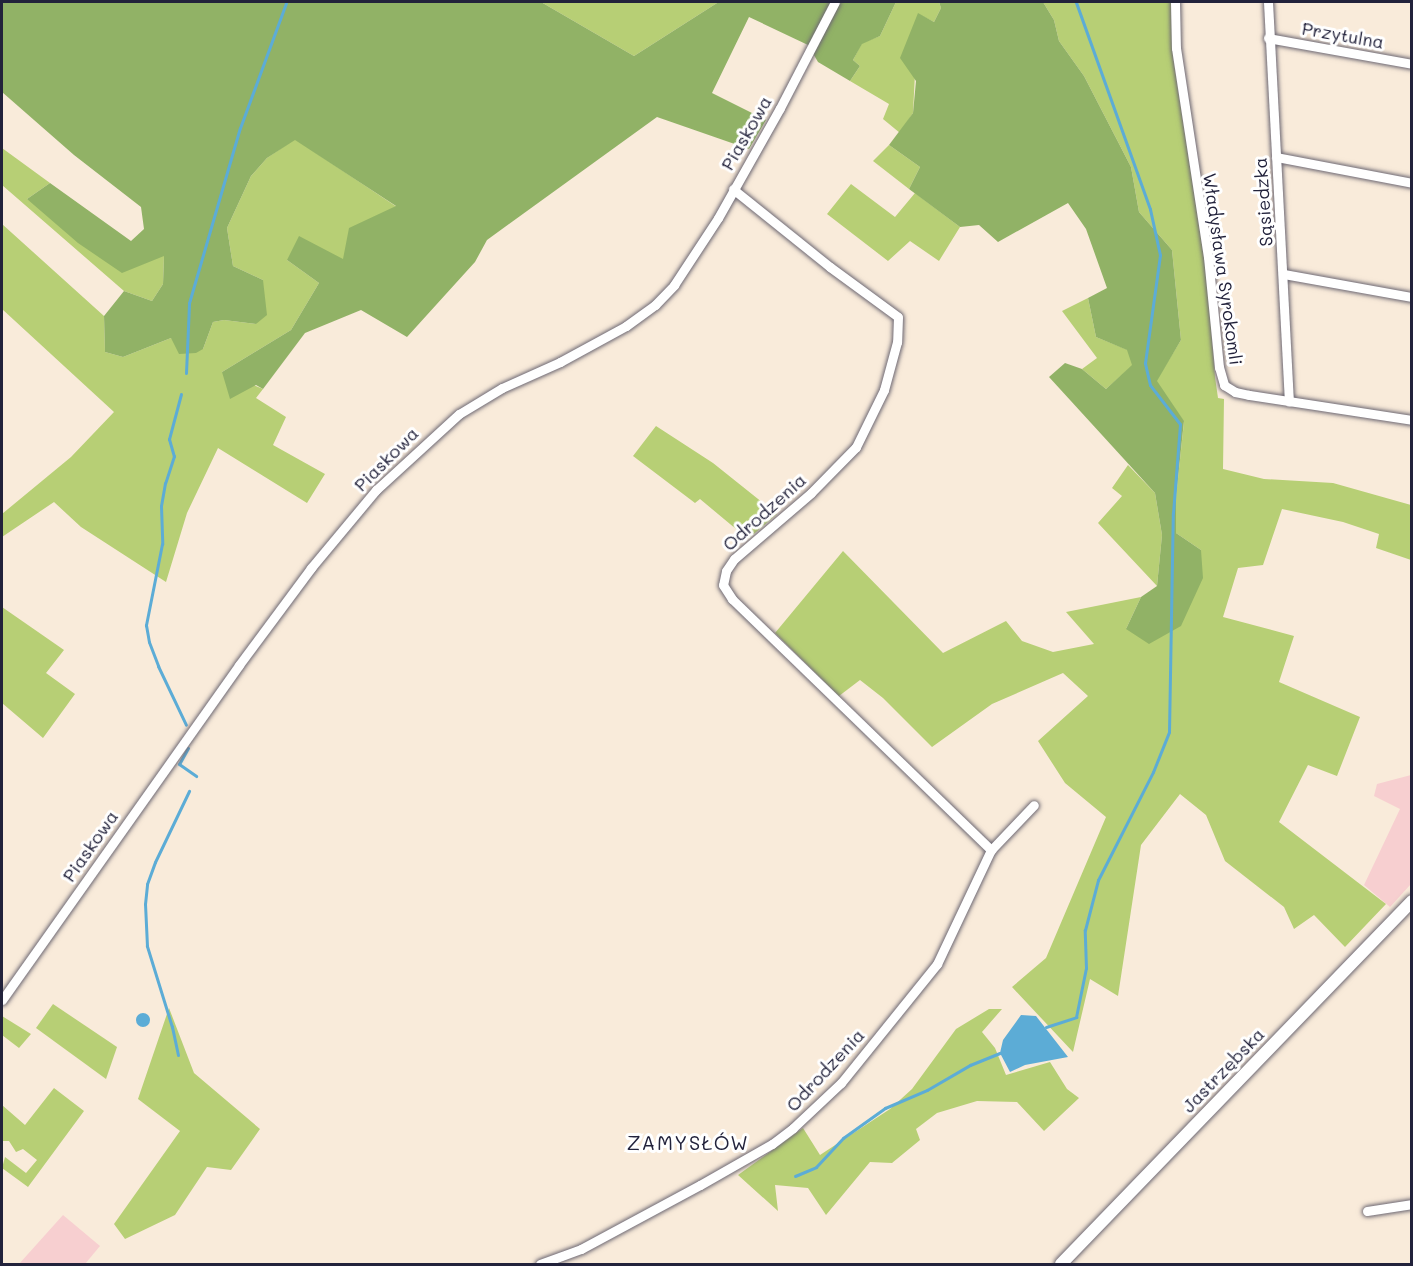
<!DOCTYPE html>
<html>
<head>
<meta charset="utf-8">
<style>
	body { margin:0 }
	#map { position:relative; width:1413px; height:1266px; overflow:hidden; background:#f9ebda; font-family:Mali,sans-serif }
	div>[style] { position:absolute }
	[style*='--x'] { left:calc(var(--x)*1px); top:calc(var(--y)*1px); width:calc(var(--w)*1px); rotate:calc(var(--a)*1deg) }
	.built>* { inset:0; background:#f7cfd0 }
	.green>* { inset:0; background:#b7cf75 }
	.forest>* { inset:0; background:#91b266 }
	.water>* { inset:0; background:#5cacd6 }
	.round { border-radius:50% }
	.stream>* { height:3px; margin:-1.5px; padding:0 1.5px; transform-origin:1.5px; border-radius:1.5px; background:#5cacd6 }
	.roads { filter:drop-shadow(0 0 2px #6d6873) drop-shadow(0 0 2px #6d6873) }
	.minor>* { height:9px; margin:-4.5px; padding:0 4.5px; transform-origin:4.5px; border-radius:4.5px; background:#fff }
	.secondary>* { height:12px; margin:-6px; padding:0 6px; transform-origin:6px; border-radius:6px; background:#fff }
	span { translate:-50% -50%; white-space:nowrap; text-align:center; line-height:1.15; -webkit-text-stroke:6px #fff; paint-order:stroke }
	.street-label { font-size:18px; color:#22223b }
	.neighbourhood-label { font-size:20px; color:#22223b; letter-spacing:1.5px }
	.frame { position:absolute; inset:0; border:3px solid #22223b; pointer-events:none }
</style>
</head>
<body>
<div id="map">
	<div class="built">
		<div style="clip-path:polygon(1411px 775px,1411px 884px,1390px 907px,1364px 885px,1400px 809px,1374px 796px,1377px 784px)"></div>
		<div style="clip-path:polygon(63px 1215px,100px 1246px,85px 1264px,19px 1264px)"></div>
	</div>
	<div class="green">
		<div style="clip-path:polygon(541px 2px,714px 2px,717px 3px,634px 56px)"></div>
		<div style="clip-path:polygon(896px 2px,939px 2px,941px 8px,934px 22px,918px 14px,913px 113px,900px 133px,883px 119px,889px 104px,850px 81px,860px 66px,853px 60px,862px 43px,880px 36px)"></div>
		<div style="clip-path:polygon(1043px 2px,1171px 2px,1173px 57px,1207px 277px,1215px 377px,1218px 398px,1224px 399px,1223px 469px,1264px 479px,1333px 483px,1411px 505px,1411px 560px,1376px 548px,1379px 534px,1343px 522px,1282px 509px,1263px 565px,1238px 568px,1223px 617px,1294px 636px,1279px 682px,1360px 717px,1337px 776px,1308px 765px,1279px 822px,1386px 904px,1345px 947px,1314px 915px,1294px 929px,1284px 907px,1225px 861px,1206px 815px,1180px 794px,1141px 845px,1118px 996px,1090px 979px,1073px 1052px,1012px 987px,1046px 958px,1106px 817px,1065px 783px,1038px 741px,1088px 696px,1063px 673px,992px 704px,932px 747px,883px 698px,860px 680px,839px 696px,775px 633px,843px 551px,943px 653px,1006px 621px,1022px 641px,1053px 652px,1094px 644px,1066px 612px,1141px 597px,1126px 629px,1201px 550px,1176px 533px,1176px 497px,1184px 422px,1156px 381px,1181px 340px,1172px 250px,1139px 212px,1131px 167px,1084px 76px,1059px 41px,1054px 20px)"></div>
		<div style="clip-path:polygon(295px 139px,397px 207px,343px 260px,287px 260px,319px 283px,291px 330px,222px 372px,263px 389px,256px 398px,286px 417px,273px 445px,325px 474px,307px 503px,218px 448px,187px 513px,166px 582px,81px 527px,54px 502px,2px 537px,2px 514px,71px 457px,114px 412px,2px 309px,2px 224px,104px 316px,105px 352px,123px 357px,171px 338px,203px 349px,213px 322px,224px 320px,256px 324px,263px 280px,233px 266px,227px 228px,251px 176px,267px 158px)"></div>
		<div style="clip-path:polygon(889px 145px,920px 167px,909px 189px,873px 161px)"></div>
		<div style="clip-path:polygon(2px 148px,50px 183px,27px 199px,164px 256px,163px 284px,152px 301px,124px 291px,2px 185px)"></div>
		<div style="clip-path:polygon(851px 184px,895px 217px,915px 193px,960px 227px,939px 261px,910px 241px,888px 261px,827px 214px)"></div>
		<div style="clip-path:polygon(1088px 298px,1096px 337px,1128px 350px,1133px 365px,1106px 389px,1082px 369px,1097px 358px,1062px 311px)"></div>
		<div style="clip-path:polygon(656px 426px,713px 463px,777px 514px,748px 539px,700px 499px,695px 503px,633px 456px)"></div>
		<div style="clip-path:polygon(1128px 465px,1155px 493px,1162px 535px,1157px 586px,1098px 523px,1122px 496px,1112px 488px)"></div>
		<div style="clip-path:polygon(2px 607px,64px 650px,46px 673px,75px 694px,43px 738px,2px 703px)"></div>
		<div style="clip-path:polygon(53px 1004px,117px 1047px,106px 1079px,36px 1028px)"></div>
		<div style="clip-path:polygon(169px 1008px,194px 1073px,260px 1129px,231px 1170px,207px 1167px,175px 1215px,125px 1239px,114px 1224px,180px 1131px,138px 1099px)"></div>
		<div style="clip-path:polygon(989px 1009px,1002px 1009px,982px 1032px,995px 1048px,1006px 1075px,1050px 1062px,1067px 1089px,1079px 1098px,1044px 1131px,1017px 1102px,977px 1101px,937px 1113px,916px 1129px,920px 1140px,892px 1163px,870px 1162px,826px 1215px,808px 1188px,775px 1185px,778px 1211px,738px 1175px,803px 1128px,820px 1155px,890px 1109px,912px 1089px,956px 1029px)"></div>
		<div style="clip-path:polygon(2px 1016px,31px 1034px,19px 1048px,2px 1035px)"></div>
		<div style="clip-path:polygon(54px 1088px,84px 1111px,28px 1187px,2px 1168px,5px 1157px,26px 1173px,37px 1160px,23px 1149px,16px 1152px,9px 1141px,2px 1141px,2px 1105px,25px 1125px)"></div>
	</div>
	<div class="forest">
		<div style="clip-path:polygon(2px 2px,541px 2px,634px 56px,717px 3px,714px 2px,896px 2px,880px 36px,862px 44px,853px 60px,860px 66px,850px 81px,818px 62px,808px 45px,749px 17px,712px 93px,766px 120px,749px 149px,657px 117px,487px 240px,475px 262px,407px 337px,361px 310px,305px 333px,263px 389px,256px 385px,230px 399px,222px 372px,291px 330px,319px 283px,287px 260px,299px 236px,343px 259px,349px 228px,396px 206px,295px 140px,267px 158px,251px 176px,227px 228px,233px 266px,263px 280px,267px 315px,256px 324px,224px 320px,213px 322px,203px 349px,196px 353px,179px 354px,171px 338px,123px 357px,105px 352px,104px 316px,124px 291px,152px 301px,163px 284px,164px 256px,122px 273px,78px 243px,27px 199px,50px 183px,131px 241px,144px 229px,141px 207px,74px 155px,2px 92px)"></div>
		<div style="clip-path:polygon(939px 2px,1043px 2px,1054px 20px,1059px 41px,1084px 76px,1131px 167px,1139px 212px,1172px 250px,1181px 340px,1157px 381px,1184px 421px,1176px 497px,1176px 533px,1201px 550px,1203px 578px,1181px 626px,1149px 644px,1126px 629px,1141px 597px,1157px 586px,1162px 535px,1155px 493px,1049px 377px,1065px 363px,1082px 369px,1106px 389px,1132px 365px,1127px 350px,1096px 337px,1088px 298px,1107px 288px,1086px 229px,1068px 203px,998px 242px,979px 225px,960px 227px,909px 189px,920px 167px,889px 145px,913px 113px,916px 81px,900px 58px,918px 13px,934px 22px,941px 8px)"></div>
	</div>
	<div class="water">
		<div class="round" style="left:136px;top:1013px;width:14px;height:14px"></div>
		<div style="clip-path:polygon(1021px 1015px,1036px 1016px,1068px 1057px,1025px 1065px,1010px 1072px,1000px 1053px,1003px 1040px)"></div>
	</div>
	<div class="stream">
		<div style="--x:186;--y:373;--w:70;--a:-87.5"></div>
		<div style="--x:189;--y:303;--w:182;--a:-73.8"></div>
		<div style="--x:240;--y:128;--w:133;--a:-69.8"></div>
		<div style="--x:181;--y:394;--w:47;--a:104.9"></div>
		<div style="--x:169;--y:439;--w:18;--a:74"></div>
		<div style="--x:174;--y:456;--w:28;--a:108"></div>
		<div style="--x:165;--y:483;--w:23;--a:100"></div>
		<div style="--x:161;--y:506;--w:38;--a:88"></div>
		<div style="--x:162;--y:544;--w:83;--a:101.2"></div>
		<div style="--x:146;--y:625;--w:17;--a:80"></div>
		<div style="--x:149;--y:642;--w:26;--a:69"></div>
		<div style="--x:158;--y:666;--w:65;--a:64.6"></div>
		<div style="--x:188;--y:748;--w:18;--a:119"></div>
		<div style="--x:179;--y:764;--w:21;--a:35"></div>
		<div style="--x:1046;--y:1027;--w:32;--a:-18"></div>
		<div style="--x:1076;--y:1017;--w:50;--a:-78.5"></div>
		<div style="--x:1086;--y:968;--w:38;--a:-92"></div>
		<div style="--x:1085;--y:930;--w:52;--a:-75.4"></div>
		<div style="--x:1098;--y:880;--w:121;--a:-63"></div>
		<div style="--x:1153;--y:772;--w:43;--a:-68.2"></div>
		<div style="--x:1169;--y:732;--w:219;--a:-89"></div>
		<div style="--x:1173;--y:513;--w:89;--a:-85.5"></div>
		<div style="--x:1180;--y:424;--w:49;--a:-127.6"></div>
		<div style="--x:1150;--y:385;--w:23;--a:-103"></div>
		<div style="--x:1145;--y:363;--w:109;--a:-82.1"></div>
		<div style="--x:1160;--y:255;--w:47;--a:-102.3"></div>
		<div style="--x:1150;--y:209;--w:220;--a:-109.7"></div>
		<div style="--x:178;--y:1055;--w:29;--a:-102"></div>
		<div style="--x:172;--y:1027;--w:85;--a:-107.2"></div>
		<div style="--x:147;--y:946;--w:42;--a:-92.7"></div>
		<div style="--x:145;--y:904;--w:20;--a:-84"></div>
		<div style="--x:147;--y:884;--w:23;--a:-70"></div>
		<div style="--x:155;--y:862;--w:79;--a:-64.4"></div>
		<div style="--x:795;--y:1176;--w:23;--a:-23"></div>
		<div style="--x:816;--y:1167;--w:40;--a:-47"></div>
		<div style="--x:843;--y:1138;--w:52;--a:-35.5"></div>
		<div style="--x:885;--y:1108;--w:46;--a:-23.2"></div>
		<div style="--x:927;--y:1090;--w:50;--a:-30.2"></div>
		<div style="--x:970;--y:1065;--w:32;--a:-22"></div>
	</div>
	<div class="roads">
		<div class="minor">
			<div style="--x:1175;--y:2;--w:46;--a:88.8"></div>
			<div style="--x:1176;--y:48;--w:211;--a:81.3"></div>
			<div style="--x:1208;--y:257;--w:111;--a:84.3"></div>
			<div style="--x:1219;--y:367;--w:19;--a:74"></div>
			<div style="--x:1224;--y:385;--w:13;--a:32"></div>
			<div style="--x:1235;--y:392;--w:14;--a:12"></div>
			<div style="--x:1249;--y:395;--w:165;--a:8.7"></div>
			<div style="--x:1268;--y:2;--w:400;--a:87"></div>
			<div style="--x:1268;--y:38;--w:146;--a:10.2"></div>
			<div style="--x:1276;--y:157;--w:138;--a:10.8"></div>
			<div style="--x:733;--y:189;--w:124;--a:38.8"></div>
			<div style="--x:830;--y:267;--w:84;--a:36.3"></div>
			<div style="--x:898;--y:317;--w:25;--a:92"></div>
			<div style="--x:897;--y:342;--w:50;--a:105.2"></div>
			<div style="--x:884;--y:390;--w:64;--a:116.2"></div>
			<div style="--x:856;--y:447;--w:64;--a:134.4"></div>
			<div style="--x:811;--y:493;--w:101;--a:139.4"></div>
			<div style="--x:734;--y:559;--w:14;--a:124"></div>
			<div style="--x:726;--y:571;--w:14;--a:102"></div>
			<div style="--x:723;--y:585;--w:17;--a:57"></div>
			<div style="--x:732;--y:599;--w:361;--a:44.1"></div>
			<div style="--x:1284;--y:274;--w:130;--a:10.2"></div>
			<div style="--x:2;--y:1000;--w:410;--a:-54.7"></div>
			<div style="--x:239;--y:665;--w:121;--a:-53.4"></div>
			<div style="--x:311;--y:568;--w:102;--a:-50.2"></div>
			<div style="--x:376;--y:490;--w:113;--a:-42.5"></div>
			<div style="--x:459;--y:414;--w:50;--a:-31.2"></div>
			<div style="--x:502;--y:388;--w:64;--a:-24.1"></div>
			<div style="--x:560;--y:362;--w:75;--a:-28.6"></div>
			<div style="--x:626;--y:326;--w:36;--a:-36"></div>
			<div style="--x:655;--y:305;--w:28;--a:-46"></div>
			<div style="--x:674;--y:285;--w:80;--a:-56.7"></div>
			<div style="--x:718;--y:218;--w:126;--a:-60.6"></div>
			<div style="--x:780;--y:108;--w:119;--a:-62.6"></div>
			<div style="--x:1367;--y:1211;--w:46;--a:-8.8"></div>
			<div style="--x:540;--y:1264;--w:44;--a:-20.1"></div>
			<div style="--x:581;--y:1249;--w:135;--a:-28.3"></div>
			<div style="--x:700;--y:1185;--w:83;--a:-29.7"></div>
			<div style="--x:772;--y:1144;--w:26;--a:-37"></div>
			<div style="--x:793;--y:1128;--w:66;--a:-43.2"></div>
			<div style="--x:841;--y:1083;--w:153;--a:-51.1"></div>
			<div style="--x:937;--y:964;--w:126;--a:-64.7"></div>
			<div style="--x:991;--y:850;--w:62;--a:-46.3"></div>
		</div>
		<div class="secondary">
			<div style="--x:1061;--y:1264;--w:505;--a:-45.96"></div>
		</div>
	</div>
	<div class="street-label">
		<span style="left:1343px;top:35px;rotate:10deg">Przytulna</span>
		<span style="left:746px;top:133px;rotate:-60deg">Piaskowa</span>
		<span style="left:1263px;top:202px;rotate:-94deg">Sąsiedzka</span>
		<span style="left:1223px;top:269px;rotate:82deg">Władysława Syrokomli</span>
		<span style="left:386px;top:459px;rotate:-45deg">Piaskowa</span>
		<span style="left:764px;top:512px;rotate:-42deg">Odrodzenia</span>
		<span style="left:90px;top:846px;rotate:-55deg">Piaskowa</span>
		<span style="left:825px;top:1070px;rotate:-47deg">Odrodzenia</span>
		<span style="left:1223px;top:1070px;rotate:-46deg">Jastrzębska</span>
	</div>
	<div class="neighbourhood-label">
		<span style="left:688px;top:1142px">ZAMYSŁÓW</span>
	</div>
	<div class="frame"></div>
</div>
</body>
</html>
